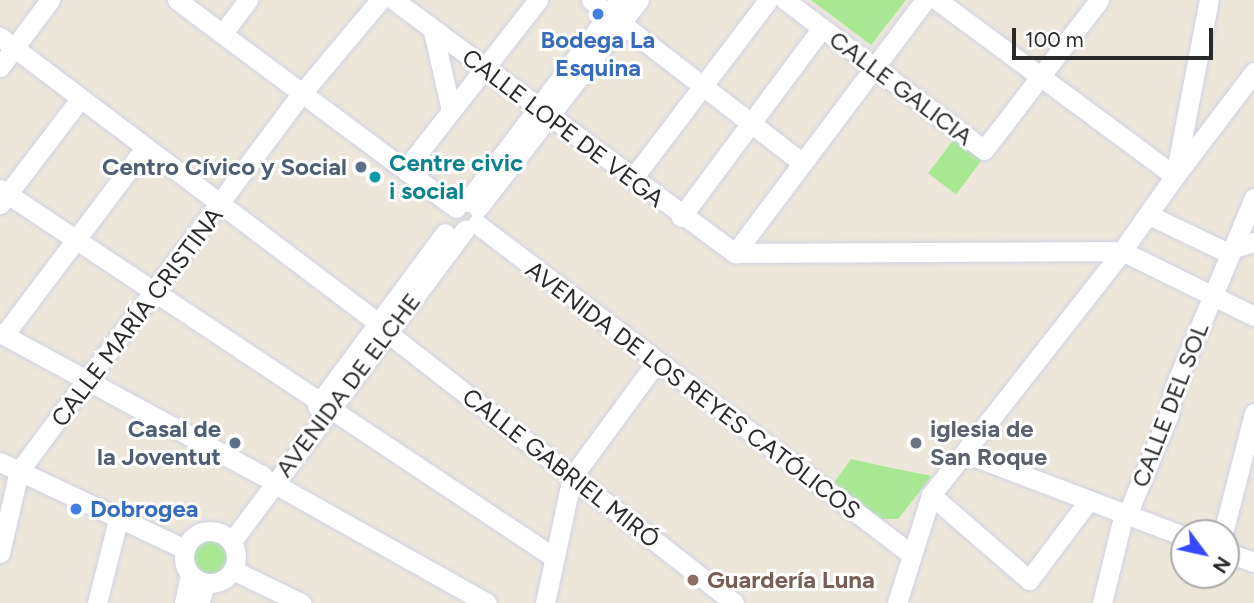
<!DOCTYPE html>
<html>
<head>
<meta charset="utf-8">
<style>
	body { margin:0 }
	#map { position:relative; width:1254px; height:603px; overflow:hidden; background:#ede7db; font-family:Figtree,sans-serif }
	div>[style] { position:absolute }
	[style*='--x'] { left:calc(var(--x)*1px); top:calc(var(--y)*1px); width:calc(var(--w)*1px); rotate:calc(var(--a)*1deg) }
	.green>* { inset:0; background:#a8e893; transform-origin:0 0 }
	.round { border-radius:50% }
	.roads { filter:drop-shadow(0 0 2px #d0d2e4) drop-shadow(0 0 2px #d0d2e4) }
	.minor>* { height:19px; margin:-9.5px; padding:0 9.5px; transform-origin:9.5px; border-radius:9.5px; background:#fff }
	.minor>.ring { margin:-9.5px; padding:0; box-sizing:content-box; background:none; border:19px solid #fff; border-radius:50% }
	.dots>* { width:19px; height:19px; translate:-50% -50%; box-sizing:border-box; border:4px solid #fff; border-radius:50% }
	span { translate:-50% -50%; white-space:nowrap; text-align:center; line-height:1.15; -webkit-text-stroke:6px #fff; paint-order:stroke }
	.shop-label { font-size:24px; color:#366cbe; font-weight:700 }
	.left { translate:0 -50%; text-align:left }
	.street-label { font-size:24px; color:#2a2a2a }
	.culture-label { font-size:24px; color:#0d838f; font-weight:700 }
	.service-label { font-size:24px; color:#4e5e75; font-weight:700 }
	.right { translate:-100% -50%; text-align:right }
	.worship-label { font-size:24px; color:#5b616d; font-weight:700 }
	.education-label { font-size:24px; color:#785e54; font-weight:700 }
	.north { position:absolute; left:1170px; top:519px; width:70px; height:70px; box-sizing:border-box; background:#fff; border:2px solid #aaa; border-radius:50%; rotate:123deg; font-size:19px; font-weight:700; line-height:28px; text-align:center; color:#2a2a2a }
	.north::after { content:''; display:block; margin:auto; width:24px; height:32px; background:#3649ff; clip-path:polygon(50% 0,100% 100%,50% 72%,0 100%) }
	.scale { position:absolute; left:1012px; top:28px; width:201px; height:32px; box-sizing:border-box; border:4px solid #2a2a2a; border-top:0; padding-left:9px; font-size:21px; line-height:24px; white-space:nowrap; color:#2a2a2a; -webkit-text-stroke:5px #fff; paint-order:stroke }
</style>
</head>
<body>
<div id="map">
	<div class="green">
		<div style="clip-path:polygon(811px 0,906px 0,871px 45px)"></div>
		<div style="left:954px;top:139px;width:35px;height:43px;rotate:37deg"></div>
		<div style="clip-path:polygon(851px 459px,887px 467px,932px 476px,898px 519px,881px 519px,833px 484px)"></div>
		<div class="round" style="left:190px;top:536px;width:42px;height:42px"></div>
	</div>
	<div class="roads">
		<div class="minor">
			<div style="--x:177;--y:0;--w:348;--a:36.7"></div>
			<div style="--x:394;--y:0;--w:425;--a:36.6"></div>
			<div style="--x:735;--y:253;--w:387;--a:-0.3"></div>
			<div style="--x:1122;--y:251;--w:147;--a:26.2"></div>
			<div style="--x:591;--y:0;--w:267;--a:37.6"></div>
			<div style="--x:785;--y:0;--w:249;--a:37"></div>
			<div style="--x:984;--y:150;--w:189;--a:-52.5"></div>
			<div style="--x:937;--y:0;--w:296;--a:36.5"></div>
			<div style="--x:1175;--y:176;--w:131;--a:-52.8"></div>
			<div style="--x:433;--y:31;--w:81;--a:77.2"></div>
			<div style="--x:222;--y:34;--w:43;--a:-52.6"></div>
			<div style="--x:0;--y:37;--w:474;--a:37.1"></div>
			<div style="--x:0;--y:67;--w:84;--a:-53.3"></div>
			<div style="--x:405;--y:170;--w:216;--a:-52"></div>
			<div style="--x:633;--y:178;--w:223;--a:-52.8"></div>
			<div style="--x:0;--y:189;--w:666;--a:33.62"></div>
			<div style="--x:467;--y:202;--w:253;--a:-52.9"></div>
			<div style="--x:0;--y:204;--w:132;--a:-52.7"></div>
			<div style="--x:478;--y:208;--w:263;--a:-52.3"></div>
			<div style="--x:1149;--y:215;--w:83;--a:25.6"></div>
			<div style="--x:1224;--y:251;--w:31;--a:-17"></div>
			<div style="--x:681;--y:217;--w:236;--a:-53.3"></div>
			<div style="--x:477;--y:224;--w:545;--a:37.25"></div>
			<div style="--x:735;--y:253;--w:316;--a:-53.1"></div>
			<div style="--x:0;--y:333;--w:299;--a:28.5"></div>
			<div style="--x:389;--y:334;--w:437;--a:37.9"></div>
			<div style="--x:4;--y:335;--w:234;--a:-53"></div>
			<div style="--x:317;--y:406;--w:215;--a:-53.5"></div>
			<div style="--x:965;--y:453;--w:234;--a:20.8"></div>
			<div style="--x:0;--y:462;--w:204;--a:25.2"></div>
			<div style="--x:273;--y:483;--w:245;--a:29.3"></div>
			<div style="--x:931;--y:495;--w:130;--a:40.9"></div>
			<div style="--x:1029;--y:580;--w:100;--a:-53.1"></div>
			<div style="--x:1127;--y:515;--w:109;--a:-67.4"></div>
			<div style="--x:1169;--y:414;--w:26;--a:-79"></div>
			<div style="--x:1174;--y:388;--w:206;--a:-67.2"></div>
			<div class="ring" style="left:184px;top:531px;width:33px;height:33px"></div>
			<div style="--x:1223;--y:533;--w:124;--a:-75.5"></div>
			<div style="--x:232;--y:541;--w:389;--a:-53.2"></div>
			<div style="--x:1226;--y:552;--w:30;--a:20"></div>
			<div style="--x:0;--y:553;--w:84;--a:-77"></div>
			<div style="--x:19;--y:471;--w:472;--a:-53.2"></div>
			<div style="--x:302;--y:93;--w:121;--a:-50"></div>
			<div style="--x:233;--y:570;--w:76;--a:25.9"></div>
			<div style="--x:97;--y:603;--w:86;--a:-75.8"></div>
			<div style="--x:184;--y:603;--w:29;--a:-78"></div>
			<div style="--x:199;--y:603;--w:21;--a:-71"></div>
			<div style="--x:545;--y:603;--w:129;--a:-77.9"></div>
			<div style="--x:572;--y:477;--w:140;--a:-53.7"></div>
			<div style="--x:897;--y:603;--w:113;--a:-72.5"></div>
			<div style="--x:931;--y:495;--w:310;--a:-51.9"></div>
			<div style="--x:1122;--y:251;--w:92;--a:-54.8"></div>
			<div style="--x:1175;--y:176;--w:179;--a:-79.1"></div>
			<div style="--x:1102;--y:603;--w:93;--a:-76.3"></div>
		</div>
	</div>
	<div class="dots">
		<div style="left:598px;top:14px;background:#3f7fe0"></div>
		<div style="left:361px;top:167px;background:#5c6f8a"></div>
		<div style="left:375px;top:177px;background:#0f9aa8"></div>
		<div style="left:235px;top:443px;background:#5c6f8a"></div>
		<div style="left:916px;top:443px;background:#6b7280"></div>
		<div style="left:76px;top:509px;background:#3f7fe0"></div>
		<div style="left:693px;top:580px;background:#8d6e63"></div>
	</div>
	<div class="shop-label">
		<span style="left:598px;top:54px">Bodega La<br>Esquina</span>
		<span class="left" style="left:90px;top:509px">Dobrogea</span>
	</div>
	<div class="street-label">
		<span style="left:901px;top:88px;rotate:37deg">CALLE GALICIA</span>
		<span style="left:563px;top:128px;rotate:37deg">CALLE LOPE DE VEGA</span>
		<span style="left:137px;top:317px;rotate:-53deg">CALLE MARÍA CRISTINA</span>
		<span style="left:348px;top:385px;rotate:-53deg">AVENIDA DE ELCHE</span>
		<span style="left:693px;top:390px;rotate:37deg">AVENIDA DE LOS REYES CATÓLICOS</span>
		<span style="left:1170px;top:405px;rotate:-69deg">CALLE DEL SOL</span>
		<span style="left:561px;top:468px;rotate:38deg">CALLE GABRIEL MIRÓ</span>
	</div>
	<div class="culture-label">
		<span class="left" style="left:389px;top:177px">Centre civic<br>i social</span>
	</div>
	<div class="service-label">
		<span class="right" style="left:347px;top:167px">Centro Cívico y Social</span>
		<span class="right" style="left:221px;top:443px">Casal de<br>la Joventut</span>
	</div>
	<div class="worship-label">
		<span class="left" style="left:930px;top:443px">iglesia de<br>San Roque</span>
	</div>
	<div class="education-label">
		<span class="left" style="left:707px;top:580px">Guardería Luna</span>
	</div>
	<div class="north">N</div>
	<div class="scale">100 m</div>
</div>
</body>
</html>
